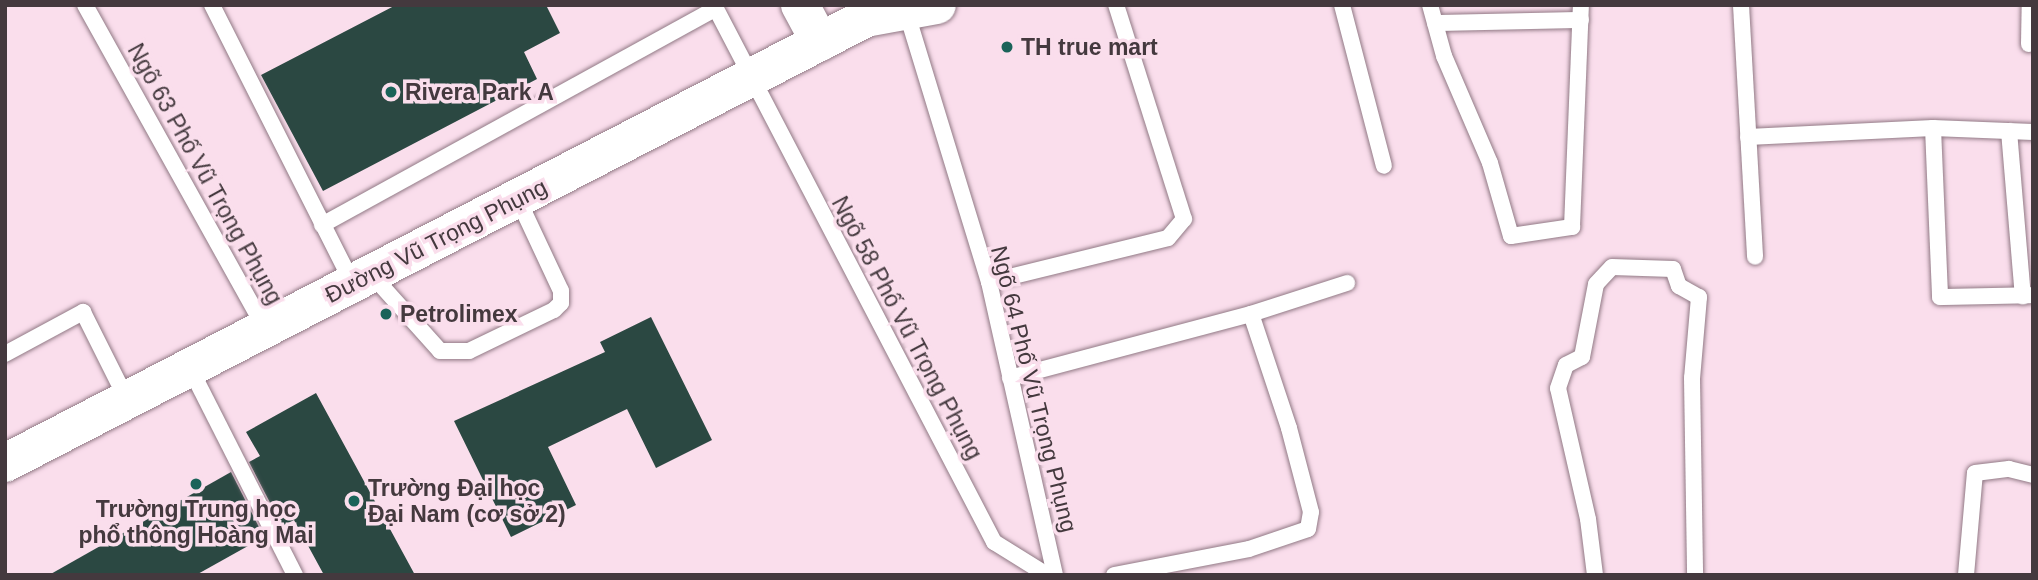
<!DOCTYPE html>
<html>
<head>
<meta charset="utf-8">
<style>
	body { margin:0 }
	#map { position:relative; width:2038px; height:580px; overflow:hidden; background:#fadeec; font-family:Arial,sans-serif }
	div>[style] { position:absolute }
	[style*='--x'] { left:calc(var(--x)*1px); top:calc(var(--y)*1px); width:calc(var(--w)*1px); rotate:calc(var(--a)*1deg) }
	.building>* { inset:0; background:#2b4842 }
	.roads { filter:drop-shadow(0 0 2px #917985) drop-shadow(0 0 2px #917985) }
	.service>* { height:16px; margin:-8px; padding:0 8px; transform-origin:8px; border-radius:8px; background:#fff }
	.tertiary>* { height:38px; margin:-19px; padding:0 19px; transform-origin:19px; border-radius:19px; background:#fff }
	.dots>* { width:19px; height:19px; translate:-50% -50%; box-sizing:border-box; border:4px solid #fadeec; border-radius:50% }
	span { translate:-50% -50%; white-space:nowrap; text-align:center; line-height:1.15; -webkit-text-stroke:7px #fadeec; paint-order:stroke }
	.poi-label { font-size:23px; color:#44393e; font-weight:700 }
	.left { translate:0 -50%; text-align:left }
	.street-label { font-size:23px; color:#44393e }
	.frame { position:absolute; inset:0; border:7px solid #44393e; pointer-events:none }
</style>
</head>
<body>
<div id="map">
	<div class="building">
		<div style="clip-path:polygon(396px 5px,546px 5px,560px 33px,524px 52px,537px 79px,323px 191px,261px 75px)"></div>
		<div style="clip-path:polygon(651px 317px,712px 440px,656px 468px,627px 409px,548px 447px,576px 505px,511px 537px,454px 421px,605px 352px,600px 342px)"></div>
		<div style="clip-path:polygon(316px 393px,415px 575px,324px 575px,294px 520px,282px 526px,249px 462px,260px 456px,246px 432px)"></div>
		<div style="clip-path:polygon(231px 472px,264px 537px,196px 575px,49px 575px)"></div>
	</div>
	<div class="roads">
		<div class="service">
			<div style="--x:85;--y:5;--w:370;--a:60.9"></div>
			<div style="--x:212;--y:5;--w:313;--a:63.2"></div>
			<div style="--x:714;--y:5;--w:606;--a:62.46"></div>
			<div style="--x:994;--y:542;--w:62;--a:31.9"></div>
			<div style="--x:1342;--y:5;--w:166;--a:75.4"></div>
			<div style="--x:1430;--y:5;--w:53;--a:74.6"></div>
			<div style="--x:1444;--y:56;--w:116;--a:66.7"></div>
			<div style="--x:1490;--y:163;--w:76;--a:74"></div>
			<div style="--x:1511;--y:236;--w:62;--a:-8.4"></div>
			<div style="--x:1572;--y:227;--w:222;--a:-87.7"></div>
			<div style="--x:1741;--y:5;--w:252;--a:86.8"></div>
			<div style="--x:907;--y:14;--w:280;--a:73"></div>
			<div style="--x:989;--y:282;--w:300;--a:77.3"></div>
			<div style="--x:1435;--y:23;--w:146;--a:-1.2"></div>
			<div style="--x:2029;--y:44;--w:39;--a:-89"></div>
			<div style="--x:1933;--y:128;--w:169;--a:87.6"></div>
			<div style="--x:1940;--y:297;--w:93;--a:-1.2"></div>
			<div style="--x:2009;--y:131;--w:166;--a:85.2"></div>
			<div style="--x:1748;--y:137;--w:185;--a:-2.8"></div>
			<div style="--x:1933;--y:128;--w:100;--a:2.3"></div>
			<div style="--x:322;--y:225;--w:448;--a:-28.8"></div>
			<div style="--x:371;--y:274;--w:103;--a:48.1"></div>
			<div style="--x:440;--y:351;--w:29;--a:0"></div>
			<div style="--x:469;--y:351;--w:94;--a:-25.8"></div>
			<div style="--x:554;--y:310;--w:10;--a:-45"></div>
			<div style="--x:561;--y:303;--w:12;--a:-90"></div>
			<div style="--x:561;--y:291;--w:102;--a:-115.1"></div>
			<div style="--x:989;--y:282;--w:184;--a:-13.8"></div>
			<div style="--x:1168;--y:238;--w:25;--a:-50"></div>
			<div style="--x:1184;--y:219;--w:225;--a:-107.6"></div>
			<div style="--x:5;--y:354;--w:89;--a:-28.3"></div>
			<div style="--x:83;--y:312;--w:98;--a:63.4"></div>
			<div style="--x:190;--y:368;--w:232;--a:63.1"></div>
			<div style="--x:1010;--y:378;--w:249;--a:-14.9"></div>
			<div style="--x:1251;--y:314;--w:101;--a:-17.9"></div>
			<div style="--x:1114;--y:575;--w:137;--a:-10.9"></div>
			<div style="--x:1249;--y:549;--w:62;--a:-18.7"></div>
			<div style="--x:1308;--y:529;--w:17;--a:-80"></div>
			<div style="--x:1311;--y:512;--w:87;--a:-104.7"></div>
			<div style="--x:1289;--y:428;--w:120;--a:-108.4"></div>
			<div style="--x:1595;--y:575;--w:56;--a:-97.1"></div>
			<div style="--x:1588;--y:519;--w:134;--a:-102.9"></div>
			<div style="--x:1558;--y:388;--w:24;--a:-71"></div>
			<div style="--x:1566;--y:365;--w:18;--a:-27"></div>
			<div style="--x:1582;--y:357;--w:74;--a:-79.1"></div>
			<div style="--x:1596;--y:284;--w:23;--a:-47"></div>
			<div style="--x:1612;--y:267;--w:61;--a:1.9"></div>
			<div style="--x:1673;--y:269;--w:18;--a:71"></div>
			<div style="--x:1679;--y:286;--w:23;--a:29"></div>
			<div style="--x:1699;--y:297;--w:81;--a:94.9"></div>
			<div style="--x:1692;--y:378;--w:197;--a:89.1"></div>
			<div style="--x:1966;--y:575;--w:102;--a:-85"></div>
			<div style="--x:1975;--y:473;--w:34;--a:-7"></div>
			<div style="--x:2009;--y:469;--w:25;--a:14"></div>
		</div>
		<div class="tertiary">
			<div style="--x:800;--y:5;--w:42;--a:61.6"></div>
			<div style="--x:5;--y:463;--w:969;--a:-27.33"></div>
			<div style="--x:866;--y:18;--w:72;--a:-10.4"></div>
		</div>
	</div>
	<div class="dots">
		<div style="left:1007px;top:47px;background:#1a6359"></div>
		<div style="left:391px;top:92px;background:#1a6359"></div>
		<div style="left:386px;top:314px;background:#1a6359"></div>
		<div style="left:196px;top:484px;background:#1a6359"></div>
		<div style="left:354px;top:501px;background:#1a6359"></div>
	</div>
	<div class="poi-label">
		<span class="left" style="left:1021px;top:47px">TH true mart</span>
		<span class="left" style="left:405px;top:92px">Rivera Park A</span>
		<span class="left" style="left:400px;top:314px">Petrolimex</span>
		<span class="left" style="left:368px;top:501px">Trường Đại học<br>Đại Nam (cơ sở 2)</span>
		<span style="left:196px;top:522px">Trường Trung học<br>phổ thông Hoàng Mai</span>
	</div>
	<div class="street-label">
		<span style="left:205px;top:174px;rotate:61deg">Ngõ 63 Phố Vũ Trọng Phụng</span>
		<span style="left:436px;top:241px;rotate:-27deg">Đường Vũ Trọng Phụng</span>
		<span style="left:907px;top:328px;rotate:62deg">Ngõ 58 Phố Vũ Trọng Phụng</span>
		<span style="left:1034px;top:389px;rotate:76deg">Ngõ 64 Phố Vũ Trọng Phụng</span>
	</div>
	<div class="frame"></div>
</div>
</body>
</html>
